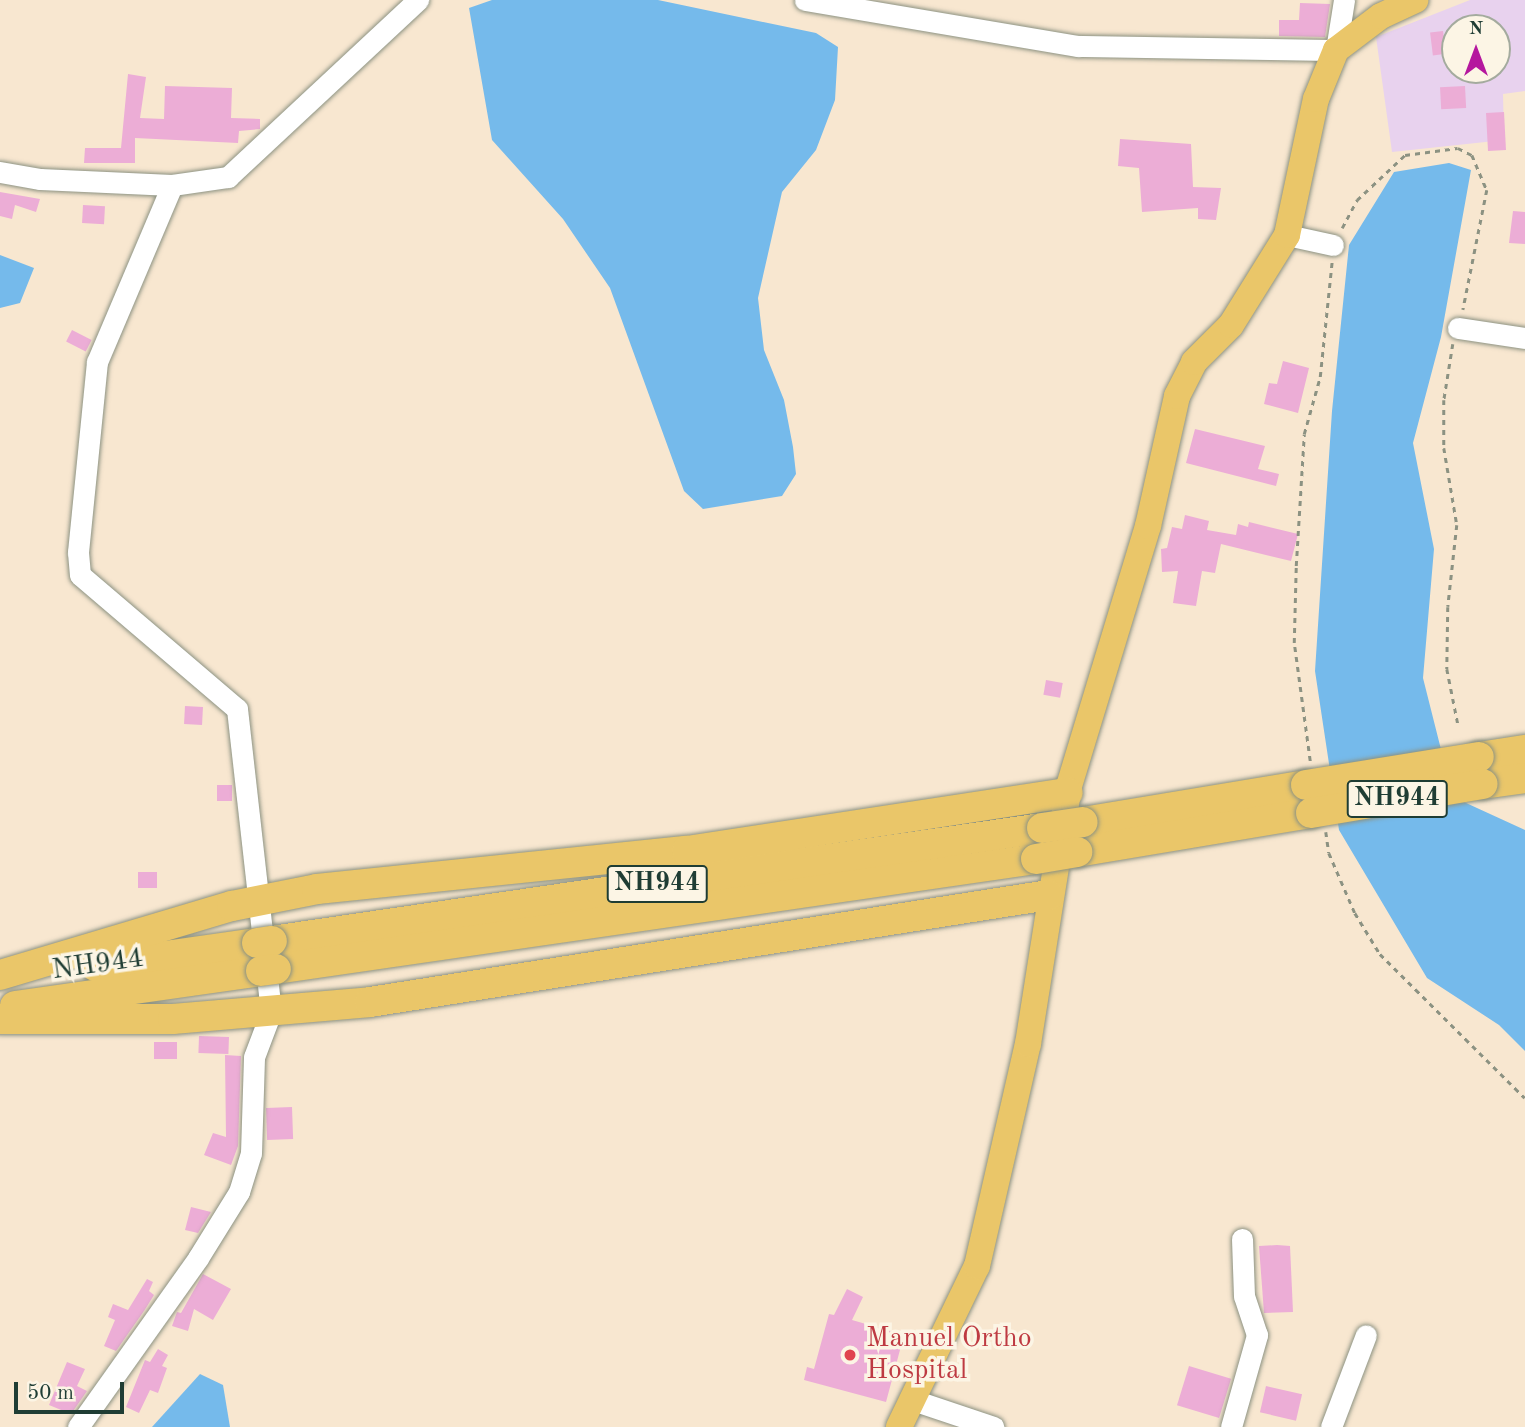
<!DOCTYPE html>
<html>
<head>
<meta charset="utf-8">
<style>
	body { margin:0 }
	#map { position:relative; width:1525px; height:1427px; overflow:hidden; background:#f8e7d0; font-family:"Old Standard TT",serif }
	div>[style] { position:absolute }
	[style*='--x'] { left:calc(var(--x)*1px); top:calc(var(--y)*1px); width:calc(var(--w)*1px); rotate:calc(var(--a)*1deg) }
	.built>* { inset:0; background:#e8d2ee }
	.water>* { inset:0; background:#75baeb }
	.building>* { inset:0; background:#ecadd6; transform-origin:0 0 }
	.path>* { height:2.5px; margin-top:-1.25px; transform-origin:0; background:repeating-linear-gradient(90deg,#8c9282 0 5px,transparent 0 10px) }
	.roads { filter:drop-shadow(0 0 2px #8c9282) drop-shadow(0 0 2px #8c9282) }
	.minor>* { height:21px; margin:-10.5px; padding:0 10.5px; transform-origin:10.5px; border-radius:10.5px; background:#fff }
	.major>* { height:26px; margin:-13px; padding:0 13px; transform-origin:13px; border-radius:13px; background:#eac669 }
	.highway>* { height:30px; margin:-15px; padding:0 15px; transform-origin:15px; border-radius:15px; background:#eac669 }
	.bridges { filter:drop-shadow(0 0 2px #8c9282) drop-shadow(0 0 2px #8c9282) }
	.highway-bridge>* { height:30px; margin:-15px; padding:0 15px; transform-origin:15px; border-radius:15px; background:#eac669 }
	.dots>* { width:19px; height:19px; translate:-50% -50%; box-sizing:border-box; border:4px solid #fcf5e5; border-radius:50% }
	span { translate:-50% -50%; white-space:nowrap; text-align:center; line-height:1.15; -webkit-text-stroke:7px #fcf5e5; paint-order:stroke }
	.shield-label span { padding:2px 5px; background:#fcf5e5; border:2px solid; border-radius:5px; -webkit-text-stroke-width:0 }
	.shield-label { font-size:26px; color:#1f3d34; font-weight:700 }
	.street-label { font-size:28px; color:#1f3d34 }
	.health-label { font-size:28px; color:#be3a42 }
	.left { translate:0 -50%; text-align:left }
	.north { position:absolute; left:1441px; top:14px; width:70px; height:70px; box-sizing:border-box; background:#fcf5e5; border:2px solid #a4ab9e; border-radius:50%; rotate:0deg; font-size:19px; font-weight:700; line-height:28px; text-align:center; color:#1f3d34 }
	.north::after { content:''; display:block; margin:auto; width:24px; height:32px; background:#b5179e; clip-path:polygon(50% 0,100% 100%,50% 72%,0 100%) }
	.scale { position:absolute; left:14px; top:1382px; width:110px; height:32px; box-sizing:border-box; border:4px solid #1f3d34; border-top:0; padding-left:9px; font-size:21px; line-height:24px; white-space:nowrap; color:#1f3d34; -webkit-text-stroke:5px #fcf5e5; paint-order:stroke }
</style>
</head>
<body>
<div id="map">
	<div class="built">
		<div style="clip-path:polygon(evenodd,1470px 0,1525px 0,1525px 91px,1503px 94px,1504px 140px,1392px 152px,1376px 37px,1470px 0,1455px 28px,1497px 28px,1497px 70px,1455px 70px,1455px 28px)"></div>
	</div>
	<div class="water">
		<div style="clip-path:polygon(492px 0,658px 0,816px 33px,838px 47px,835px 100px,816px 150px,782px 192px,758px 298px,764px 350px,784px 400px,793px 447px,796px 474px,782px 496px,703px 509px,684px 491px,610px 288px,563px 219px,492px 140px,469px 8px)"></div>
		<div style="clip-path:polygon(1449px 163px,1471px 170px,1441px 337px,1413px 443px,1434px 549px,1423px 678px,1453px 797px,1525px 830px,1525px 1051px,1499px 1025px,1427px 978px,1339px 830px,1315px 671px,1332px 411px,1349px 245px,1394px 172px)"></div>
		<div style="clip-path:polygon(0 255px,34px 268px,20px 303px,0 308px)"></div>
		<div style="clip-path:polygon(200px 1374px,223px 1385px,230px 1427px,152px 1427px)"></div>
	</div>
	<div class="building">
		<div style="clip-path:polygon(1300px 3px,1330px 4px,1325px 37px,1279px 36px,1279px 20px,1299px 20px)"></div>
		<div style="left:1443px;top:31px;width:23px;height:13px;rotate:83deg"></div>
		<div style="clip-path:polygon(128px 74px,146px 77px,140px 118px,164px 119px,165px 86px,232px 88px,231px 118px,260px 119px,260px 129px,239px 131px,238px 143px,135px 138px,135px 163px,84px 163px,85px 148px,121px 148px)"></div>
		<div style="left:1465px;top:86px;width:22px;height:25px;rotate:87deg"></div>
		<div style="left:1504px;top:112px;width:38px;height:18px;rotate:87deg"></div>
		<div style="clip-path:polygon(1120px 139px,1191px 144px,1193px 187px,1221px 188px,1216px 220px,1198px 219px,1198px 208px,1142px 212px,1139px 168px,1118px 166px)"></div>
		<div style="clip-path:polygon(0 192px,40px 199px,36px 212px,15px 205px,12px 219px,0 216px)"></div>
		<div style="left:83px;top:205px;width:22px;height:18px;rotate:3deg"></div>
		<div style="clip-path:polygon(1513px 211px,1525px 212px,1525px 244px,1509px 243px)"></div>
		<div style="left:72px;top:330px;width:22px;height:13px;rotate:27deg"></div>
		<div style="clip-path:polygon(1283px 361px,1309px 368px,1298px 413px,1264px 404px,1269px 383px,1277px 384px)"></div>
		<div style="clip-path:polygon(1195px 429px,1265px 446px,1258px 469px,1279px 474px,1276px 486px,1186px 463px)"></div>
		<div style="clip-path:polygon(1185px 515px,1209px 521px,1207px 530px,1236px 535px,1238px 524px,1248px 527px,1249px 522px,1298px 534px,1291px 561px,1221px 544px,1215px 573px,1202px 571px,1196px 606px,1173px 603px,1178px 571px,1162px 572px,1161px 549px,1167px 548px,1172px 527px,1182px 529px)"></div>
		<div style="left:1046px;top:680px;width:17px;height:15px;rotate:10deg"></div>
		<div style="left:185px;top:706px;width:18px;height:18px;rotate:3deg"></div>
		<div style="left:217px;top:785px;width:15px;height:16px"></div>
		<div style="left:138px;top:872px;width:19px;height:16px"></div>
		<div style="left:199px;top:1036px;width:30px;height:17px;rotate:2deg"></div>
		<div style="left:154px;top:1042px;width:23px;height:17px"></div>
		<div style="clip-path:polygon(225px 1055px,241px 1056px,238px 1146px,231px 1165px,204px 1155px,213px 1133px,226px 1137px)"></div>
		<div style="left:292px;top:1107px;width:32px;height:26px;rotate:88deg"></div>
		<div style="clip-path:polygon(191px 1207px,211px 1212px,198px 1233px,185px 1230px)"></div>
		<div style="clip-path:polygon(1277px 1245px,1290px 1246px,1293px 1312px,1264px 1313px,1259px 1246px)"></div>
		<div style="clip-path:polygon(203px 1274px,231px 1289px,213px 1320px,194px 1309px,188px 1331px,172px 1326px,177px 1312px,181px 1313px)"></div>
		<div style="clip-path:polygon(147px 1279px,153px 1282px,149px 1291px,154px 1295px,144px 1311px,116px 1351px,104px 1346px,115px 1320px,108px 1317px,113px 1304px,128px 1310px)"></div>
		<div style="clip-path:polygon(847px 1289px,863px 1297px,852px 1320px,904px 1335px,886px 1402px,804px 1380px,807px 1367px,814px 1369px,829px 1314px,834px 1315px)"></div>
		<div style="clip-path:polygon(158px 1349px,168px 1355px,162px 1366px,167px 1368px,158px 1393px,150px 1390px,139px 1413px,126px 1407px,145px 1360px,150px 1362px)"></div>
		<div style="clip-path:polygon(67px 1362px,85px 1369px,77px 1386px,87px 1391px,71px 1414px,49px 1405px)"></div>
		<div style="left:1189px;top:1366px;width:44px;height:41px;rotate:17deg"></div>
		<div style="left:1266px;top:1386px;width:37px;height:27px;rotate:13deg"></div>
	</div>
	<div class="path">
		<div style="--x:1342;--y:228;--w:32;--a:-62"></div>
		<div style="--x:1357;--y:200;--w:66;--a:-43.2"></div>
		<div style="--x:1405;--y:155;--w:53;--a:-7.5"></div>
		<div style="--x:1458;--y:148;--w:16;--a:27"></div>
		<div style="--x:1472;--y:155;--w:38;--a:67"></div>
		<div style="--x:1487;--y:190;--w:122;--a:101.3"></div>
		<div style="--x:1453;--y:344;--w:57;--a:99.1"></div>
		<div style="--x:1444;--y:400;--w:48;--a:90"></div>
		<div style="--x:1444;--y:448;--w:78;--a:80.4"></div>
		<div style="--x:1457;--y:525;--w:82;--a:96.3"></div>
		<div style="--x:1448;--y:607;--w:62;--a:90.9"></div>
		<div style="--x:1447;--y:669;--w:56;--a:78.7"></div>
		<div style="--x:1310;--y:761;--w:119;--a:-97.7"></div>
		<div style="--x:1294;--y:643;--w:77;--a:-88.5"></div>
		<div style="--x:1296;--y:566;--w:132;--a:-86.5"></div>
		<div style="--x:1304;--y:434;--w:59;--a:-74.3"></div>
		<div style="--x:1320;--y:377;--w:117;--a:-84.1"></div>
		<div style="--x:1326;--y:832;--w:21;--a:82"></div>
		<div style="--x:1329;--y:853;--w:65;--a:66.6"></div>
		<div style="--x:1355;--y:913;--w:48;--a:58.6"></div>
		<div style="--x:1380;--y:954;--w:204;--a:44.8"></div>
	</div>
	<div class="roads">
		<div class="minor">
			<div style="--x:805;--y:0;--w:277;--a:9.6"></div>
			<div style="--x:1078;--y:46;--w:258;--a:0.9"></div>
			<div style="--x:1336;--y:50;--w:51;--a:-80.9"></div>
			<div style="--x:0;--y:172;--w:41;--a:9.9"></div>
			<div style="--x:40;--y:179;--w:132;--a:2.6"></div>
			<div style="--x:172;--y:185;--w:57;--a:-8.1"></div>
			<div style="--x:228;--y:177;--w:260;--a:-43"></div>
			<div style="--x:1287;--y:235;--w:47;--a:12.3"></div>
			<div style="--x:1458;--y:328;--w:68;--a:8.5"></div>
			<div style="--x:910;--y:1399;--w:88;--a:18.6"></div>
			<div style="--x:78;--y:1427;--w:207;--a:-54.6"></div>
			<div style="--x:198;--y:1258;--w:78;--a:-58.2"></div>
			<div style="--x:239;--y:1192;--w:41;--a:-72.9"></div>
			<div style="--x:251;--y:1153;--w:96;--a:-88.2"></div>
			<div style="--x:254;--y:1057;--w:48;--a:-69.3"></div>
			<div style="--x:271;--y:1012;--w:305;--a:-96.4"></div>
			<div style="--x:237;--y:709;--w:206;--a:-139.5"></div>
			<div style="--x:80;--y:575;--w:23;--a:-95"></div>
			<div style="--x:78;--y:552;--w:191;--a:-84.3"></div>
			<div style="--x:97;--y:362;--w:192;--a:-67"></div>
			<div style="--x:1231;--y:1427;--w:96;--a:-74.2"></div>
			<div style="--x:1257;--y:1335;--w:41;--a:-108.4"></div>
			<div style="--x:1244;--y:1296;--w:57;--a:-92"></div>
			<div style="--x:1331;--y:1427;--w:98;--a:-69.2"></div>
		</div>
		<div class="major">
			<div style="--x:899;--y:1427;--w:179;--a:-64.2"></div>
			<div style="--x:977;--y:1266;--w:228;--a:-77.1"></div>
			<div style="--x:1028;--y:1044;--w:261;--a:-81"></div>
			<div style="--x:1069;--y:786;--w:272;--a:-73.1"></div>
			<div style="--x:1148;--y:526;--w:133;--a:-77.4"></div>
			<div style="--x:1177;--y:396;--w:38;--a:-63"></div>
			<div style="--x:1194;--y:362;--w:52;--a:-45"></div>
			<div style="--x:1231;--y:325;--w:106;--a:-58.1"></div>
			<div style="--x:1287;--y:235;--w:139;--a:-78"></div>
			<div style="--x:1316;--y:99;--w:53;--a:-67.8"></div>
			<div style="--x:1336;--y:50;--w:56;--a:-37.1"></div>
			<div style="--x:1381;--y:16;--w:38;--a:-25"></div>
		</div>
		<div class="highway">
			<div style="--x:1479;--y:757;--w:47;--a:-8.7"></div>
			<div style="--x:1483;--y:784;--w:42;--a:-8.1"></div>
			<div style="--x:1083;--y:822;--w:226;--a:-9.4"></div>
			<div style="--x:1077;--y:852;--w:237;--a:-9.5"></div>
			<div style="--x:272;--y:941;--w:778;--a:-8.35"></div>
			<div style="--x:95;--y:966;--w:164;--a:-8.1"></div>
			<div style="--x:276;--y:969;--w:768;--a:-8.24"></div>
			<div style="--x:0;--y:975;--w:242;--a:-16.6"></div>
			<div style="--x:232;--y:906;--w:87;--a:-11.3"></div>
			<div style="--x:317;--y:889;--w:372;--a:-5.9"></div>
			<div style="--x:687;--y:851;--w:385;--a:-8.7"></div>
			<div style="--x:15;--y:1006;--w:248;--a:-8.1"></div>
			<div style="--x:0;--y:1019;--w:173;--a:0"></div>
			<div style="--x:173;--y:1019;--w:198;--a:-4.9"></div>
			<div style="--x:370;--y:1002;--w:687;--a:-8.96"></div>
		</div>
	</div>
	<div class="bridges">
		<div class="highway-bridge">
			<div style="--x:1306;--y:785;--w:175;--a:-9.2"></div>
			<div style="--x:1311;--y:813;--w:174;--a:-9.6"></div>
			<div style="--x:1042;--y:828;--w:41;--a:-8.3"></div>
			<div style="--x:1036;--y:859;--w:42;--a:-9.7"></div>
			<div style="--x:257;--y:943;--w:15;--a:-8"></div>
			<div style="--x:261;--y:971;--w:15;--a:-8"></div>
		</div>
	</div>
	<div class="dots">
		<div style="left:850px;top:1355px;background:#e0444e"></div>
	</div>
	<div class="shield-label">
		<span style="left:1397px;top:799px">NH944</span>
		<span style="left:657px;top:884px">NH944</span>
	</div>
	<div class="street-label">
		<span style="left:98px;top:965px;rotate:-8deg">NH944</span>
	</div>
	<div class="health-label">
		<span class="left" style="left:866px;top:1355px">Manuel Ortho<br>Hospital</span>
	</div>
	<div class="north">N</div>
	<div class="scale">50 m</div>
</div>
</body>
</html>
